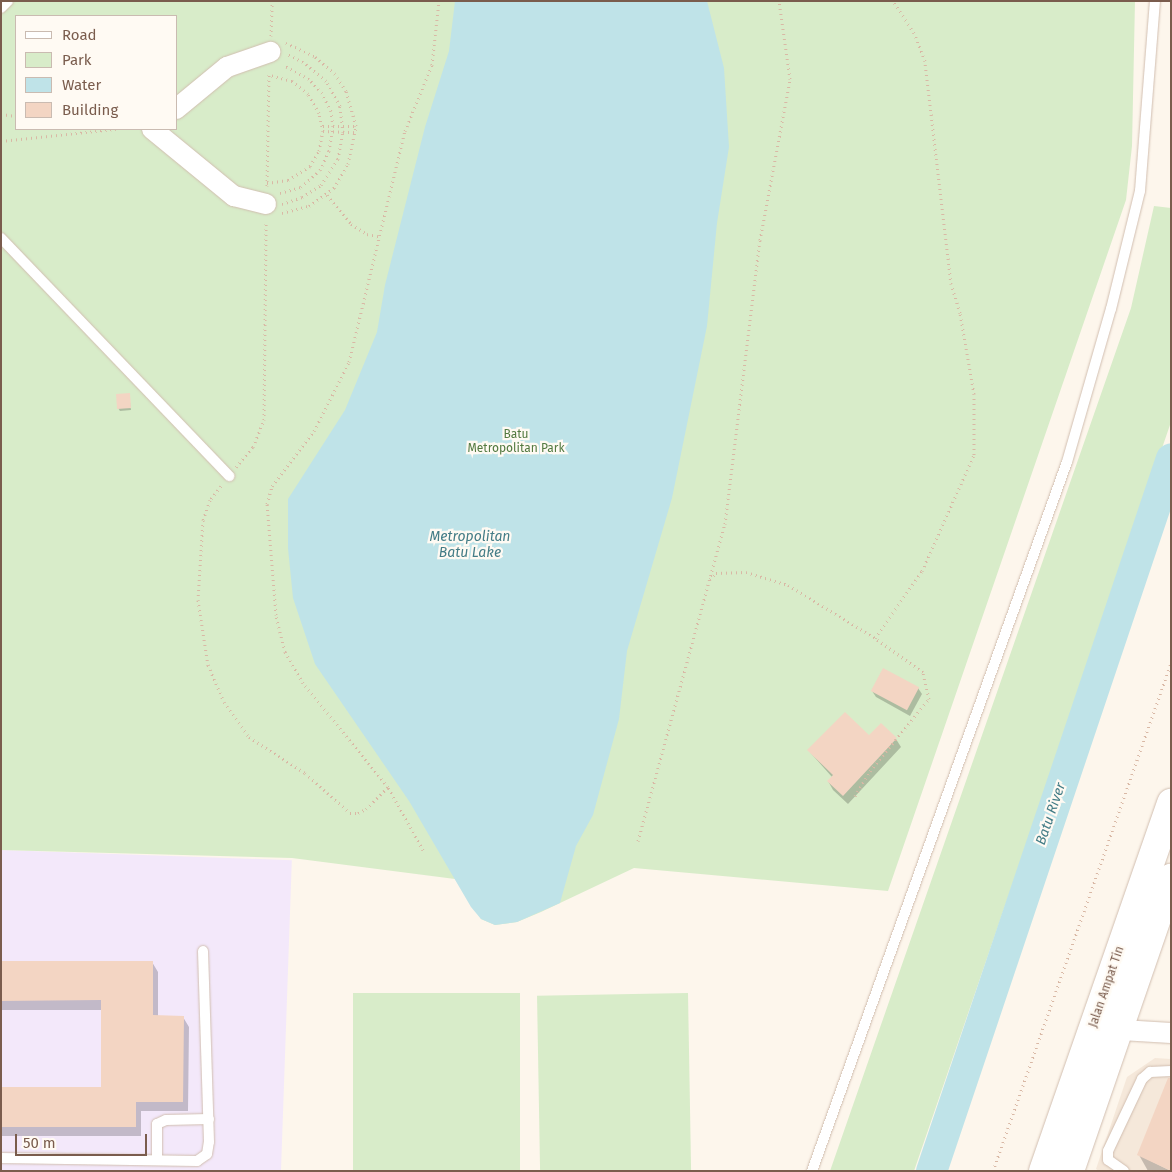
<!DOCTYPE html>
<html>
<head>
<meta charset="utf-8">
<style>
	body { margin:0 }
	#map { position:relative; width:1172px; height:1172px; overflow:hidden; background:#fdf6ec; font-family:"Fira Sans",sans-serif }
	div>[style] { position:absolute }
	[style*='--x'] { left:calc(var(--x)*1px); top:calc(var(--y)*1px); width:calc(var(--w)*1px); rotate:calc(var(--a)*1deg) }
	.residential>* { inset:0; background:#f5e8da }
	.education>* { inset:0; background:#f3e8fa; transform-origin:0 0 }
	.green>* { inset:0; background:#d8ecc9; transform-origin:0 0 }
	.water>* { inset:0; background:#bfe3e8 }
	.shadow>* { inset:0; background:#0003 }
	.river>* { height:31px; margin:-15.5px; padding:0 15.5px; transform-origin:15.5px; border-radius:15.5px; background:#bfe3e8 }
	.building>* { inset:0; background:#f3d5c3; transform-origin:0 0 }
	.path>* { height:3px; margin-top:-1.5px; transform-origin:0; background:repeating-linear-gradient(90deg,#d9b8a5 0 1px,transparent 0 5px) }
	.roads { filter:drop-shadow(0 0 1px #d1beb0) drop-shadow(0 0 1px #d1beb0) }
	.lane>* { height:10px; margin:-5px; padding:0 5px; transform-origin:5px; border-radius:5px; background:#fff }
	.street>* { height:20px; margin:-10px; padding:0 10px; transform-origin:10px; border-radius:10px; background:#fff }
	.secondary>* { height:28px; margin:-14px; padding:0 14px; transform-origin:14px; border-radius:14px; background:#fff }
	span { translate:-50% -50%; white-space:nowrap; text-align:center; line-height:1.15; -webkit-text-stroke:4.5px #fffaf3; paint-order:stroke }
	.park-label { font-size:12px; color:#537a41 }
	.street-label { font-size:12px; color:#7a5c4d }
	.water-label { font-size:14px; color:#437c86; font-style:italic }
	.frame { position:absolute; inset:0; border:2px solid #7a5c4d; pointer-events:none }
	.legend { position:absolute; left:15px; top:15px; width:162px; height:115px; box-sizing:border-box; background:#fffaf3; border:1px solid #cabbb1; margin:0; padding:6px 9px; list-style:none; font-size:15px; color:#7a5c4d }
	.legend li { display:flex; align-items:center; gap:10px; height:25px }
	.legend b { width:25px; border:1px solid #cabbb1 }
	.scale { position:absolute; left:15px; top:1134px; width:132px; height:22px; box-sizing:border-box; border:2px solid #7a5c4d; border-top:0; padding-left:6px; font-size:15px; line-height:18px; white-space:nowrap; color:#7a5c4d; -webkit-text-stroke:4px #fffaf3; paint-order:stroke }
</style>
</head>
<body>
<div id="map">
	<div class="residential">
		<div style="clip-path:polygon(1155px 1058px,1171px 1059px,1171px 1171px,1099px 1171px,1096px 1169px,1127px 1077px)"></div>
	</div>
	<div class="education">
		<div style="left:1px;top:850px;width:291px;height:321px;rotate:2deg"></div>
	</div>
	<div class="green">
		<div style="clip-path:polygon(evenodd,1px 1px,1135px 1px,1132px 146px,1126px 200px,888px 891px,634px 868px,541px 912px,517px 922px,495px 925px,481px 919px,455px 879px,292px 858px,1px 850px,1px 1px,16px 16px,176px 16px,176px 129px,16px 129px,16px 16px)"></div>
		<div style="clip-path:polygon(1154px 206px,1171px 208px,1171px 422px,914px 1171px,830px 1171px,1131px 308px)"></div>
		<div style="left:353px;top:993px;width:167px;height:178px"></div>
		<div style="left:688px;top:993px;width:178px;height:151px;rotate:89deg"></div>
	</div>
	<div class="water">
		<div style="clip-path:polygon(455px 1px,707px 1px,724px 68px,729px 147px,717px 223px,707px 326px,672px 498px,627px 651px,619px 719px,593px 815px,576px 846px,560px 903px,517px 922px,495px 925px,481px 919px,471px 907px,409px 801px,315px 664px,293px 598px,288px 548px,288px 499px,345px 410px,377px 332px,385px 285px,425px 127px,449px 51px)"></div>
	</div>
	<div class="shadow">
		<div style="clip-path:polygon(129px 394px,131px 410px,120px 411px,118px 408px)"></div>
		<div style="clip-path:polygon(918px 688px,922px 694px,910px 716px,876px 697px,872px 691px)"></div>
		<div style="clip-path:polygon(870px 737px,896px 739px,901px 747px,848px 804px,833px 790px,828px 781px,832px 777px,808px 750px)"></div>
		<div style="clip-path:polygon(152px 962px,158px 972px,158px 1017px,183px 1017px,189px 1027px,188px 1111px,141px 1111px,141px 1136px,1px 1136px,1px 1088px,102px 1088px,102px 1010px,1px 1010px,1px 963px)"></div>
		<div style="clip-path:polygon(1139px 1155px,1171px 1171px,1148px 1171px)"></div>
	</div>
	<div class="river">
		<div style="--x:931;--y:1171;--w:752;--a:-71.4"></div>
	</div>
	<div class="building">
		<div style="left:130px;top:393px;width:15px;height:14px;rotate:86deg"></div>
		<div style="left:883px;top:668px;width:41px;height:26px;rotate:28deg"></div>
		<div style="clip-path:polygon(845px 712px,869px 735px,881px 723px,897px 738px,843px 796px,827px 781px,833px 775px,807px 750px)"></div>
		<div style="clip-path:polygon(1px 961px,153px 961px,153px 1015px,184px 1016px,183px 1102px,136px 1102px,136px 1127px,1px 1127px,1px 1087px,101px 1087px,101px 1000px,1px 1001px)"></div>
		<div style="clip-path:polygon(1168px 1078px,1171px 1078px,1171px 1171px,1137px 1155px)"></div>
	</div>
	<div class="path">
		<div style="--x:271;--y:36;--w:35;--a:-88"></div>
		<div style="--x:1;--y:114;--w:15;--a:8"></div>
		<div style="--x:323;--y:126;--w:33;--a:0"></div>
		<div style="--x:323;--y:131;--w:33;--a:2"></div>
		<div style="--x:1;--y:141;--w:116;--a:-6"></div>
		<div style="--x:267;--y:183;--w:21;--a:-8"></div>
		<div style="--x:288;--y:180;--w:26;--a:-32"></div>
		<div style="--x:310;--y:166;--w:17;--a:-59"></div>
		<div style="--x:319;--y:151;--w:20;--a:-79"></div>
		<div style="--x:323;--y:131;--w:18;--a:-103"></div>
		<div style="--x:319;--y:113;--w:22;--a:-120"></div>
		<div style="--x:308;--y:94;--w:21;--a:-141"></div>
		<div style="--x:292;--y:81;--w:24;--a:-165"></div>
		<div style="--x:267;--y:186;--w:114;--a:-89"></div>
		<div style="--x:280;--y:193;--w:22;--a:-16"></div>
		<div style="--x:301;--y:187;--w:25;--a:-42"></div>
		<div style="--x:320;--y:170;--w:21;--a:-65"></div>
		<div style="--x:329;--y:151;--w:25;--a:-81"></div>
		<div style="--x:333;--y:126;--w:15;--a:-98"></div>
		<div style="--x:331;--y:111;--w:20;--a:-117"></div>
		<div style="--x:322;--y:93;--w:19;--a:-133"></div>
		<div style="--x:309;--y:79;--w:29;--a:-151"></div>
		<div style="--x:327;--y:195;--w:38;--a:50"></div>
		<div style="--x:351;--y:224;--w:19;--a:32"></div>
		<div style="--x:367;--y:234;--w:14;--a:12"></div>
		<div style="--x:282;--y:204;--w:21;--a:-19"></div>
		<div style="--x:302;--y:197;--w:22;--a:-32"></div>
		<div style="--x:321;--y:185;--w:31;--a:-57"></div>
		<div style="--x:338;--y:159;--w:27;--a:-80"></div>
		<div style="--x:343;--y:132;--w:26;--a:-97"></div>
		<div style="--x:340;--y:106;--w:29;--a:-119"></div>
		<div style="--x:326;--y:81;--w:30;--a:-140"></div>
		<div style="--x:303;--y:62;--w:18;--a:-153"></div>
		<div style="--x:282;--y:213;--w:28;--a:-15"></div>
		<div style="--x:309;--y:206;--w:31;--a:-36"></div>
		<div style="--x:334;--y:188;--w:28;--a:-60"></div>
		<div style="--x:348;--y:164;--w:39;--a:-78"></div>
		<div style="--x:356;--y:126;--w:36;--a:-106"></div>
		<div style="--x:346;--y:91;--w:20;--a:-123"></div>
		<div style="--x:335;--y:74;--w:28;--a:-139"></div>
		<div style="--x:314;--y:56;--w:31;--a:-155"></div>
		<div style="--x:236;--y:467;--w:26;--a:-50"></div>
		<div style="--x:253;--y:447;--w:29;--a:-68"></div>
		<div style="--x:264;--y:420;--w:198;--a:-89.4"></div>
		<div style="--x:221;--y:486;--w:18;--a:128"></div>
		<div style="--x:210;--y:500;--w:21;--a:109"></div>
		<div style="--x:203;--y:520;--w:80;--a:93.6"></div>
		<div style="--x:198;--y:600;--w:66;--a:81.3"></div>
		<div style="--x:208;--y:665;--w:40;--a:66.6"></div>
		<div style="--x:224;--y:702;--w:43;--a:54.5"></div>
		<div style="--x:249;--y:737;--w:67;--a:32.7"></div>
		<div style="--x:305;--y:773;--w:60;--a:41.6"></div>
		<div style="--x:350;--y:813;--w:8;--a:0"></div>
		<div style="--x:358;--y:813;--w:9;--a:-27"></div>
		<div style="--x:366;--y:809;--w:31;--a:-45"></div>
		<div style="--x:710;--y:579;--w:8;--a:-45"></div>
		<div style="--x:716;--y:573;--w:30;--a:-2"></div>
		<div style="--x:746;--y:572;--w:44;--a:17.2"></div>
		<div style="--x:788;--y:585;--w:102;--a:31.3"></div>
		<div style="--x:855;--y:796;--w:29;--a:-59"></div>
		<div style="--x:870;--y:771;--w:93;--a:-50.7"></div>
		<div style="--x:929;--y:699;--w:28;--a:-103"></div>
		<div style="--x:923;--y:672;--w:59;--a:-144.7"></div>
		<div style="--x:875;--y:638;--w:82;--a:-55"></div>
		<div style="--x:922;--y:571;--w:127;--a:-65.9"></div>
		<div style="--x:974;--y:455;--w:61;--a:-90"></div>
		<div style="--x:974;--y:394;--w:82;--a:-99.8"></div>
		<div style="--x:960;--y:313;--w:30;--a:-107"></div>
		<div style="--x:951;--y:284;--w:225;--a:-96.7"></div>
		<div style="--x:925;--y:61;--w:30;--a:-111"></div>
		<div style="--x:914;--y:33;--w:38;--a:-123"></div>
		<div style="--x:638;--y:841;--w:329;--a:-74.7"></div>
		<div style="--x:725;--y:524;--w:286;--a:-83"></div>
		<div style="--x:760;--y:240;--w:164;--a:-79.4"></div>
		<div style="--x:790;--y:79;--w:79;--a:-98"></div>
		<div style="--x:423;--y:850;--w:72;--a:-119.1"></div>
		<div style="--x:388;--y:787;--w:134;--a:-129.3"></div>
		<div style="--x:303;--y:683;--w:36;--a:-120"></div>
		<div style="--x:285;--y:652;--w:38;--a:-104"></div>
		<div style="--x:276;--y:615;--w:111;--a:-94.6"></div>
		<div style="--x:267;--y:504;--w:19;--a:-74"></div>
		<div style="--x:272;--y:486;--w:69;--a:-52.6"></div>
		<div style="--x:314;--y:431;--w:77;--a:-63.1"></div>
		<div style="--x:349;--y:362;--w:238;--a:-76.4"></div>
		<div style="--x:405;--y:131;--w:71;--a:-67.8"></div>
		<div style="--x:432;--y:65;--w:64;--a:-83.8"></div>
		<div style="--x:993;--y:1171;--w:538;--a:-70.69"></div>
	</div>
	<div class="roads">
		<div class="lane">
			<div style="--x:1;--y:8;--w:10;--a:-45"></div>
			<div style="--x:1;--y:238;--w:330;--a:46.2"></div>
			<div style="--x:1;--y:1158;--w:196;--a:0.9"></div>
			<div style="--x:197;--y:1161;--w:12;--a:-35"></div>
			<div style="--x:207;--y:1154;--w:12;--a:-81"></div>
			<div style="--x:209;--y:1142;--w:191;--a:-91.8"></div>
			<div style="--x:157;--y:1160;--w:36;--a:-90"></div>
			<div style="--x:157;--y:1124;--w:10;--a:-24"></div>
			<div style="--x:166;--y:1120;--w:43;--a:-1.3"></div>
			<div style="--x:812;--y:1171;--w:753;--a:-70.22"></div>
			<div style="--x:1067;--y:462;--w:159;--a:-74"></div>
			<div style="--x:1111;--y:309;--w:122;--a:-76.2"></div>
			<div style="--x:1140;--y:191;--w:191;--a:-85.5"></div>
			<div style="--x:1124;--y:1171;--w:19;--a:-145"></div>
			<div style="--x:1108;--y:1160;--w:9;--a:-90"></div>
			<div style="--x:1108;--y:1151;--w:80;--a:-64.7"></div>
			<div style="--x:1142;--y:1079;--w:11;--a:-41"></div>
			<div style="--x:1150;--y:1072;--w:21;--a:-3"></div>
		</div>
		<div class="street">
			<div style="--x:176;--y:109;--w:66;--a:-39.5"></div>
			<div style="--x:227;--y:67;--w:46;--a:-19.2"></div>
			<div style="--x:152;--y:129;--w:106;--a:39.3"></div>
			<div style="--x:234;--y:196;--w:33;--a:14"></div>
			<div style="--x:1105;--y:1029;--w:66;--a:3.5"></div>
		</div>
		<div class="secondary">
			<div style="--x:1043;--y:1171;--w:390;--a:-70.8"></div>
			<div style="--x:1070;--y:1171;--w:310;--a:-71"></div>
		</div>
	</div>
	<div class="park-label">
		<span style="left:516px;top:442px">Batu<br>Metropolitan Park</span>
	</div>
	<div class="street-label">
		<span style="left:1107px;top:987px;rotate:-71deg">Jalan Ampat Tin</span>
	</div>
	<div class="water-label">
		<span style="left:470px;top:545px">Metropolitan<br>Batu Lake</span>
		<span style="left:1051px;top:814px;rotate:-71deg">Batu River</span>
	</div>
	<div class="frame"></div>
	<ul class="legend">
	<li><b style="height:6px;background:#fff"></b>Road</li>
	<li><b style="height:14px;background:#d8ecc9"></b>Park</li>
	<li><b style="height:14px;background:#bfe3e8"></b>Water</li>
	<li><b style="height:14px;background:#f3d5c3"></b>Building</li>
	</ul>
	<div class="scale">50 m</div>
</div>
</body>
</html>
